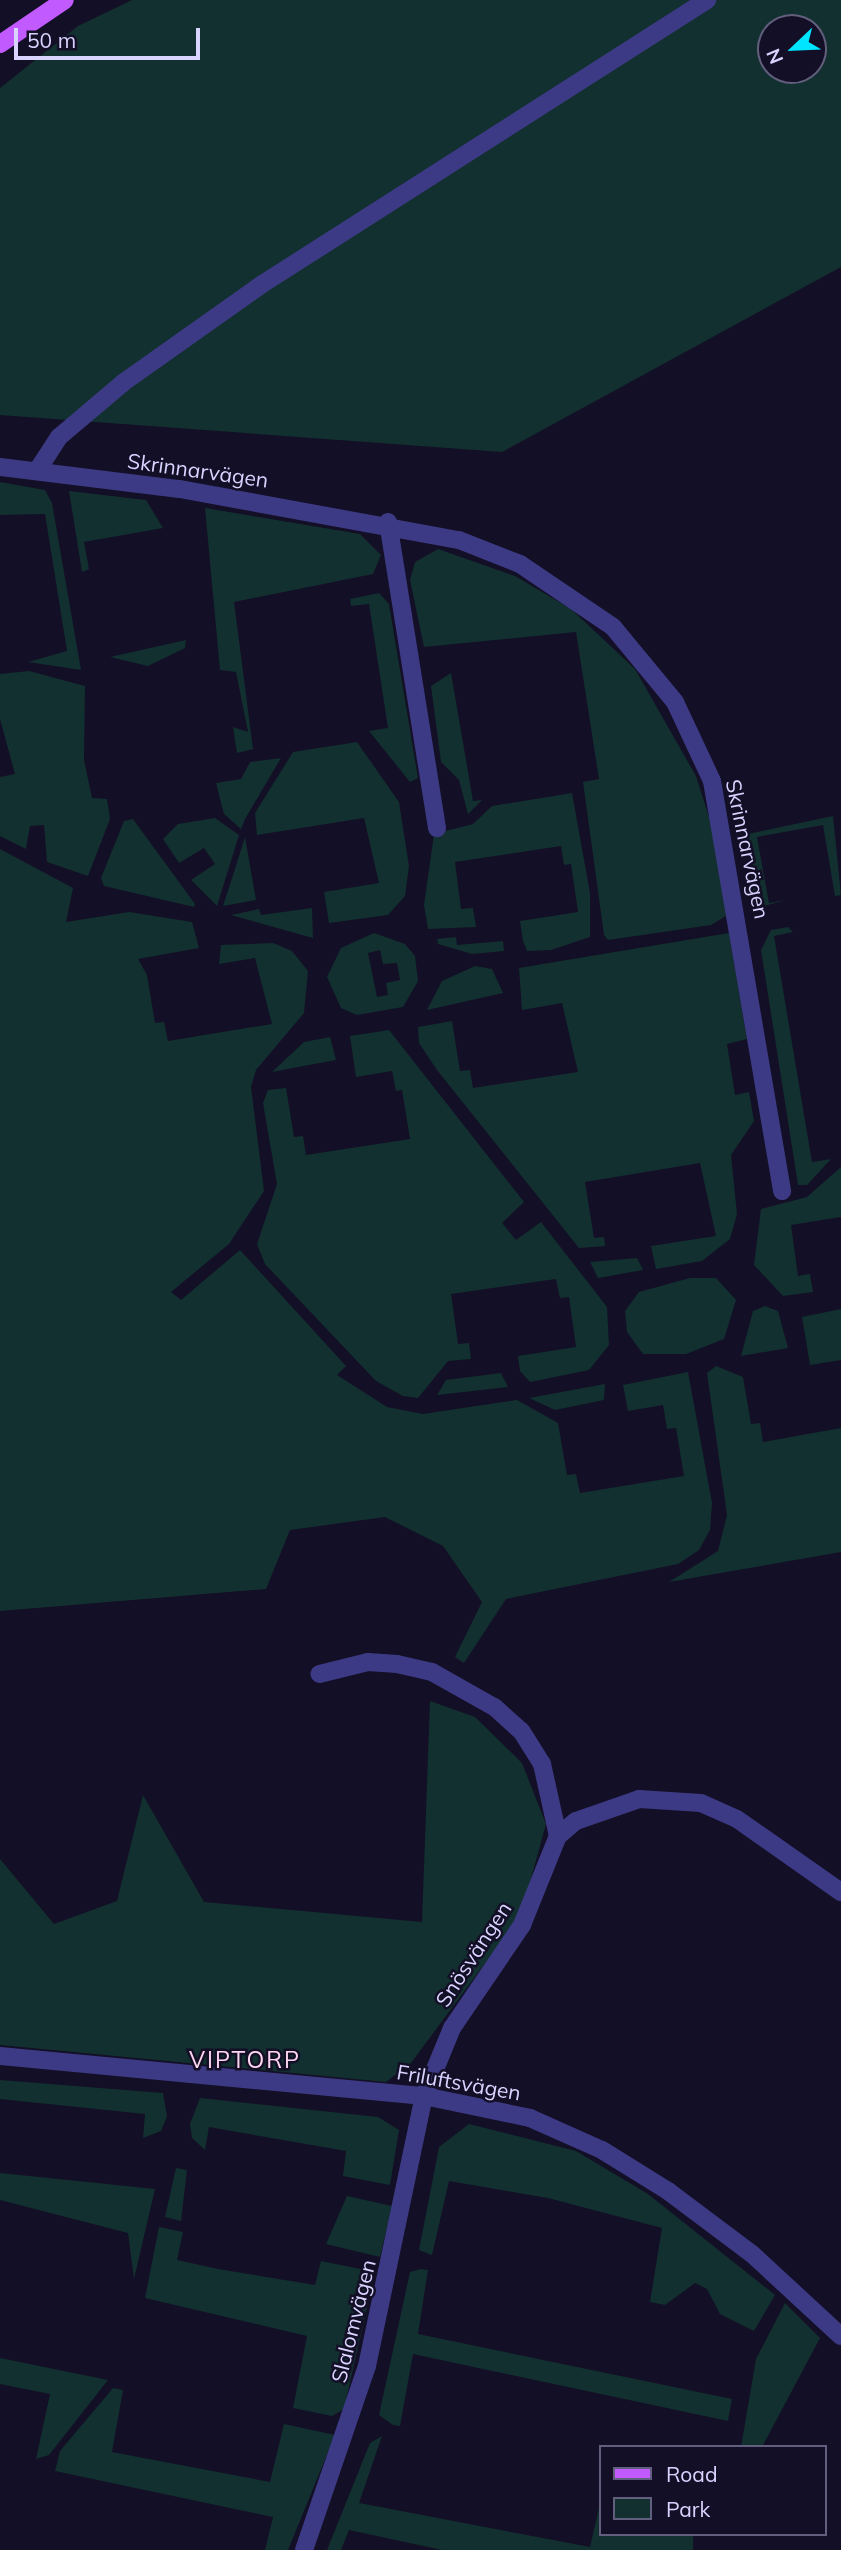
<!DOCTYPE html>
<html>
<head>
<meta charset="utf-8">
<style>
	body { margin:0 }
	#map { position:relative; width:841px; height:2550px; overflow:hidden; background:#130f26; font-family:Mulish,sans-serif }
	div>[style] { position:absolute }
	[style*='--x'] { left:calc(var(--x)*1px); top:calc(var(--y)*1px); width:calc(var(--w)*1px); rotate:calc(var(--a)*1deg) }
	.green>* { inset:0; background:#12302f }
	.minor>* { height:18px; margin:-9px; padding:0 9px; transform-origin:9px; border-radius:9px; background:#3d3a85 }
	.major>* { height:18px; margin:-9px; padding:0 9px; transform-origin:9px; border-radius:9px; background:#c25bff }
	span { translate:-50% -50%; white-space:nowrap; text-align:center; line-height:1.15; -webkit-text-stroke:5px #130f26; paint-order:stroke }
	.street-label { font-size:21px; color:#d9d4ff }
	.neighbourhood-label { font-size:23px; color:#ffd6f0; letter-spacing:2px }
	.legend { position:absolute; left:599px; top:2445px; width:228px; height:91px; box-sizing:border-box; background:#130f26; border:2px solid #625e7d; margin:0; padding:9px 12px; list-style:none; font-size:21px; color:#d9d4ff }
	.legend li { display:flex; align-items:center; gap:14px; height:35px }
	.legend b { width:35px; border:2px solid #625e7d }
	.north { position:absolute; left:757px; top:14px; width:70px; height:70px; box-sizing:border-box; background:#130f26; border:2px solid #625e7d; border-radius:50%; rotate:247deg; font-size:19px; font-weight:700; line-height:28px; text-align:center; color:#d9d4ff }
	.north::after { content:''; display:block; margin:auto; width:24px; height:32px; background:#00e5ff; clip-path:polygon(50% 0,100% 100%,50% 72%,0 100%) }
	.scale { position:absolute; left:14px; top:28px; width:186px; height:32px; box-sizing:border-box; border:4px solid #d9d4ff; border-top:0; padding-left:9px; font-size:21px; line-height:24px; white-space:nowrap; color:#d9d4ff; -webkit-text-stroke:5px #130f26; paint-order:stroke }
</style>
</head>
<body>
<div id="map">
	<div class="green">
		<div style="clip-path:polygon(evenodd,132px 0,841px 0,841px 267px,502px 452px,0 415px,0 88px,78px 26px,132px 0,771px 28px,813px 28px,813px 70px,771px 70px,771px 28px)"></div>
		<div style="clip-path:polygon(0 482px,45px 490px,52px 503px,81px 670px,28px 662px,67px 651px,45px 514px,0 515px)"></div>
		<div style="clip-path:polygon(69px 491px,146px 500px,163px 528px,84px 542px,89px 569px,82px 572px)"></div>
		<div style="clip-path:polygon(205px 508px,360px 534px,381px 555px,373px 574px,234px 602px,253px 749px,237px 753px,233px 727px,248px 732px,236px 672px,220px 670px)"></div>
		<div style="clip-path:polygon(438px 549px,515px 576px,571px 609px,635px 669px,696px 776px,716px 839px,726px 916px,711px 925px,608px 940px,604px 935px,583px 782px,599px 779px,576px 632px,424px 647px,410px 580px,415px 562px)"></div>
		<div style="clip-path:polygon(379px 593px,389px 604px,418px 778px,410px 782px,369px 731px,388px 728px,369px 604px,351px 606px,350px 599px)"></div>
		<div style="clip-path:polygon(186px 640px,185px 648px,148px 666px,110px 657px)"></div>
		<div style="clip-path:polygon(29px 671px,85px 686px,84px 760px,92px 798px,107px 799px,110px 819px,88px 876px,47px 862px,44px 825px,30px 826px,26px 849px,0 836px,0 777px,15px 774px,0 719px,0 674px)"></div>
		<div style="clip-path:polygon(451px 673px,473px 801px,482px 800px,468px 814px,459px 780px,441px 762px,431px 686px)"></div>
		<div style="clip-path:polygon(357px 742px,399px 802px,409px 866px,405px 896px,388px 915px,329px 923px,324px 892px,379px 883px,364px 818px,257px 835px,255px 813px,293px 752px)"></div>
		<div style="clip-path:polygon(281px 758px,245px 819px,241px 829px,224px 814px,216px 783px,241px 779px,250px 762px)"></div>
		<div style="clip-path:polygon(572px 793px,590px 893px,590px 937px,551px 950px,527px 951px,523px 941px,520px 921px,578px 912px,571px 864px,564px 865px,561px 846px,455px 862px,461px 909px,473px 908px,476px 927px,428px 929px,424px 905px,434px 834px,473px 824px,492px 806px)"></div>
		<div style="clip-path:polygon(833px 816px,841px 895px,835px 896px,823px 825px,757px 837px,769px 903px,786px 900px,764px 906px,753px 895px,748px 834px)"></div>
		<div style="clip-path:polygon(215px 818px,239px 835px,217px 906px,191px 880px,215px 864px,204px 848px,179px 863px,163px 839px,178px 824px)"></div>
		<div style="clip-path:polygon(133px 819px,195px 904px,194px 907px,104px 886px,101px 878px,124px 821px)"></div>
		<div style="clip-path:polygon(245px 837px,256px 900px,223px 906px,235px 869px)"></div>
		<div style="clip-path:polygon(0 849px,73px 888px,66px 922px,129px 912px,192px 922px,199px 948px,138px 959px,147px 975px,155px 1023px,164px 1022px,168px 1041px,272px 1024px,255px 958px,219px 964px,221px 945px,273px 943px,292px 951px,308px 971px,304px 1013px,256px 1070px,251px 1087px,264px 1191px,229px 1244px,171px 1292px,181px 1300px,240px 1250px,346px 1366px,337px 1375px,387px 1407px,423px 1414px,517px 1400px,558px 1423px,567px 1475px,576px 1474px,580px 1493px,684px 1476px,676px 1428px,667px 1429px,663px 1405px,628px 1411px,623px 1385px,688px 1372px,712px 1503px,710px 1530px,699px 1550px,678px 1564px,506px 1599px,464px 1663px,455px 1657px,482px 1602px,443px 1546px,385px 1517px,290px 1530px,266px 1589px,0 1611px)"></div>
		<div style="clip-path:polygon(312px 908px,313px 938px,231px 915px,259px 909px,261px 915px)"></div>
		<div style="clip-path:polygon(788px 927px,793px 932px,774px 936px,812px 1162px,831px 1159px,807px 1185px,798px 1185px,761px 950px,771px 930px)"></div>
		<div style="clip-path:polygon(evenodd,374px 933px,405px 944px,415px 956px,418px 981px,403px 1007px,357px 1015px,341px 1008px,327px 977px,341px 948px,374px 933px,380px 950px,383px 964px,397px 963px,400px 980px,386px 983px,388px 995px,377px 997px,368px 953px,380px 950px)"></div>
		<div style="clip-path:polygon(729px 933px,747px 1039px,727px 1044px,735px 1095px,749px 1092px,754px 1121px,731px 1155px,737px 1214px,730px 1239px,702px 1261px,656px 1269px,651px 1246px,716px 1236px,700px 1163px,585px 1182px,594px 1238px,604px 1237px,605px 1246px,579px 1248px,437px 1070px,419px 1043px,418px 1027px,452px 1021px,460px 1071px,470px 1070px,473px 1088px,578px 1072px,562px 1003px,522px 1010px,519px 968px)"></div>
		<div style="clip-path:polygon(456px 937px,457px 945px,503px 941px,504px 951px,472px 954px,438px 944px,437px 939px)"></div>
		<div style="clip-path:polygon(475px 966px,492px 969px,503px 993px,427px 1010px,442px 981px)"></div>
		<div style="clip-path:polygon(389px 1030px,524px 1202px,502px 1223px,516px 1240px,541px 1222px,607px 1307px,609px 1345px,589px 1370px,530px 1382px,520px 1371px,518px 1356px,576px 1347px,569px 1297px,560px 1298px,556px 1279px,451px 1294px,458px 1344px,469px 1343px,471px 1359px,448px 1361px,418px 1398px,403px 1396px,376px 1381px,265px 1264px,257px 1244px,277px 1184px,263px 1103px,268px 1090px,286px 1088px,294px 1137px,303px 1136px,306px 1155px,410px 1139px,402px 1090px,396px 1091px,392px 1071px,356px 1077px,350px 1036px)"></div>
		<div style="clip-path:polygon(330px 1037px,336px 1060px,272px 1072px,304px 1042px)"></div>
		<div style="clip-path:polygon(841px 1167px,841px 1217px,791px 1225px,798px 1276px,810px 1274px,813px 1292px,783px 1296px,754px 1265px,761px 1209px,807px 1197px)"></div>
		<div style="clip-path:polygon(637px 1258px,643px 1270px,598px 1278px,590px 1262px)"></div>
		<div style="clip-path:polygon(690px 1278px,716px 1278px,736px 1300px,724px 1339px,686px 1354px,643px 1354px,627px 1332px,625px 1311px,639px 1292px)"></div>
		<div style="clip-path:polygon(765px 1306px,778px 1311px,788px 1348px,741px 1356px,753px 1311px)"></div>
		<div style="clip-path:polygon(841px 1309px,841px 1360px,810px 1365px,802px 1317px)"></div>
		<div style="clip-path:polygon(716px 1366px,743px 1377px,751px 1424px,760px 1423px,763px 1442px,841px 1428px,841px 1552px,669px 1582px,718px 1551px,727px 1515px,707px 1373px)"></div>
		<div style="clip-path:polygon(501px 1373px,508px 1387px,437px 1395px,446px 1380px)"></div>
		<div style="clip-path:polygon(605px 1384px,604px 1400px,555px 1410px,529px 1398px)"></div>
		<div style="clip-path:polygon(430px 1701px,475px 1717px,522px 1763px,546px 1824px,521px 1915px,411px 2063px,386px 2082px,0 2045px,0 1859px,54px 1924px,117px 1901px,143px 1795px,204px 1902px,422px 1922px)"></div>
		<div style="clip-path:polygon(0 2080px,163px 2093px,167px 2116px,161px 2131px,143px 2138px,145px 2114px,0 2099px)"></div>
		<div style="clip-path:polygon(200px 2098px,378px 2117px,399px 2130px,390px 2185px,343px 2176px,346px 2151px,209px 2127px,205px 2150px,192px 2138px,190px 2124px)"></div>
		<div style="clip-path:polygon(469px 2124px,576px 2151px,648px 2194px,775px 2295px,754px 2331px,720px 2314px,707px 2289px,695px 2283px,665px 2305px,650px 2302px,662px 2228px,548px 2198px,449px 2181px,432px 2255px,419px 2250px,439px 2147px)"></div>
		<div style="clip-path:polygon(176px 2168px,187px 2170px,181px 2221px,165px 2217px)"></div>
		<div style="clip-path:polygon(0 2173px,155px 2189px,134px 2279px,128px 2233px,0 2200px)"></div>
		<div style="clip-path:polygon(347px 2196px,392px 2206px,380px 2257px,326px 2244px)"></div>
		<div style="clip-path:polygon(159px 2227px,183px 2232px,177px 2260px,218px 2269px,315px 2285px,321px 2261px,375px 2272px,344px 2409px,332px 2416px,293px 2408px,307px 2336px,145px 2298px)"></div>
		<div style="clip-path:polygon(421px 2269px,428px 2270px,418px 2334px,732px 2399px,728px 2421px,413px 2354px,400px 2426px,393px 2425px,379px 2415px,410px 2272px)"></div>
		<div style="clip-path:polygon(785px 2303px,820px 2338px,762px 2447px,741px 2447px,756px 2359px)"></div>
		<div style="clip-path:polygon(0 2358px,108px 2380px,49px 2455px,36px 2459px,50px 2394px,0 2384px)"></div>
		<div style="clip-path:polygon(113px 2388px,123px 2390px,112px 2452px,270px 2482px,284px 2424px,335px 2435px,288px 2550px,265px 2550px,273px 2517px,55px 2471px,60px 2451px)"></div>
		<div style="clip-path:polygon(382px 2436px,359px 2503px,590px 2547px,601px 2499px,601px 2534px,693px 2534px,693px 2550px,442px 2550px,349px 2530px,341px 2550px,327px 2550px,370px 2443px)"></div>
	</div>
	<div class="minor">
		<div style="--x:0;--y:467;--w:181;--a:7"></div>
		<div style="--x:180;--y:489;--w:284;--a:10.4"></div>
		<div style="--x:459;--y:540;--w:66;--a:21.5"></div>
		<div style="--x:520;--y:564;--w:112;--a:34.1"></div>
		<div style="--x:613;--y:627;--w:97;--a:50.4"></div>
		<div style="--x:675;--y:702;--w:87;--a:64.9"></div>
		<div style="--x:712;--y:781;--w:416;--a:80.3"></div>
		<div style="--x:37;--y:471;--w:40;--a:-57.1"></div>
		<div style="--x:59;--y:437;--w:85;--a:-40.2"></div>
		<div style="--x:124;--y:382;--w:171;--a:-35.3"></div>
		<div style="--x:264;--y:283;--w:526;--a:-32.57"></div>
		<div style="--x:388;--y:522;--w:310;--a:80.9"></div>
		<div style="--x:558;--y:1836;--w:23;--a:-40"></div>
		<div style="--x:576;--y:1821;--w:67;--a:-19.2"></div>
		<div style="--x:639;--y:1799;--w:62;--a:3.7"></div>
		<div style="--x:701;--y:1803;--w:39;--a:24"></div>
		<div style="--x:737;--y:1819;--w:127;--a:35.1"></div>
		<div style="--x:0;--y:2056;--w:426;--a:5.4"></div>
		<div style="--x:424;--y:2096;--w:108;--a:11.7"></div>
		<div style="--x:530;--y:2118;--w:79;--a:24"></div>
		<div style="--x:602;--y:2150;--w:78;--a:31.8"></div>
		<div style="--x:668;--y:2191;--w:105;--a:36.9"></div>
		<div style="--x:752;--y:2254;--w:121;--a:42.7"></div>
		<div style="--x:304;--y:2550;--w:194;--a:-71.1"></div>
		<div style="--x:367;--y:2366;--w:276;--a:-78.1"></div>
		<div style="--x:424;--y:2096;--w:74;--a:-67.6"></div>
		<div style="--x:452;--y:2028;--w:125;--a:-55.8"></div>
		<div style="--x:522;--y:1925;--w:96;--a:-68"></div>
		<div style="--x:558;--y:1836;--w:74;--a:-102.5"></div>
		<div style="--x:542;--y:1764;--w:39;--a:-122"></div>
		<div style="--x:521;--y:1731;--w:36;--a:-138"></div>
		<div style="--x:494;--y:1707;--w:71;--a:-150.6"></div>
		<div style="--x:432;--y:1672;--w:36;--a:-167"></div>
		<div style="--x:397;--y:1664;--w:29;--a:-176"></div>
		<div style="--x:368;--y:1662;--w:50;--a:166.2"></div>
	</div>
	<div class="major">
		<div style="--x:0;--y:44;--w:78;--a:-34.1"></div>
	</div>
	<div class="street-label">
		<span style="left:198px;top:470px;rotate:8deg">Skrinnarvägen</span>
		<span style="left:748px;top:849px;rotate:78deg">Skrinnarvägen</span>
		<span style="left:473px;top:1954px;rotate:-57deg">Snösvängen</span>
		<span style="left:459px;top:2082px;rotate:10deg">Friluftsvägen</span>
		<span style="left:353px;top:2321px;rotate:-76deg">Slalomvägen</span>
	</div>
	<div class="neighbourhood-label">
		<span style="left:245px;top:2060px">VIPTORP</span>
	</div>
	<ul class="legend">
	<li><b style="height:9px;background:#c25bff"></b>Road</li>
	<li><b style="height:19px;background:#12302f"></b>Park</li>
	</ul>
	<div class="north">N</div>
	<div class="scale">50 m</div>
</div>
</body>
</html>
